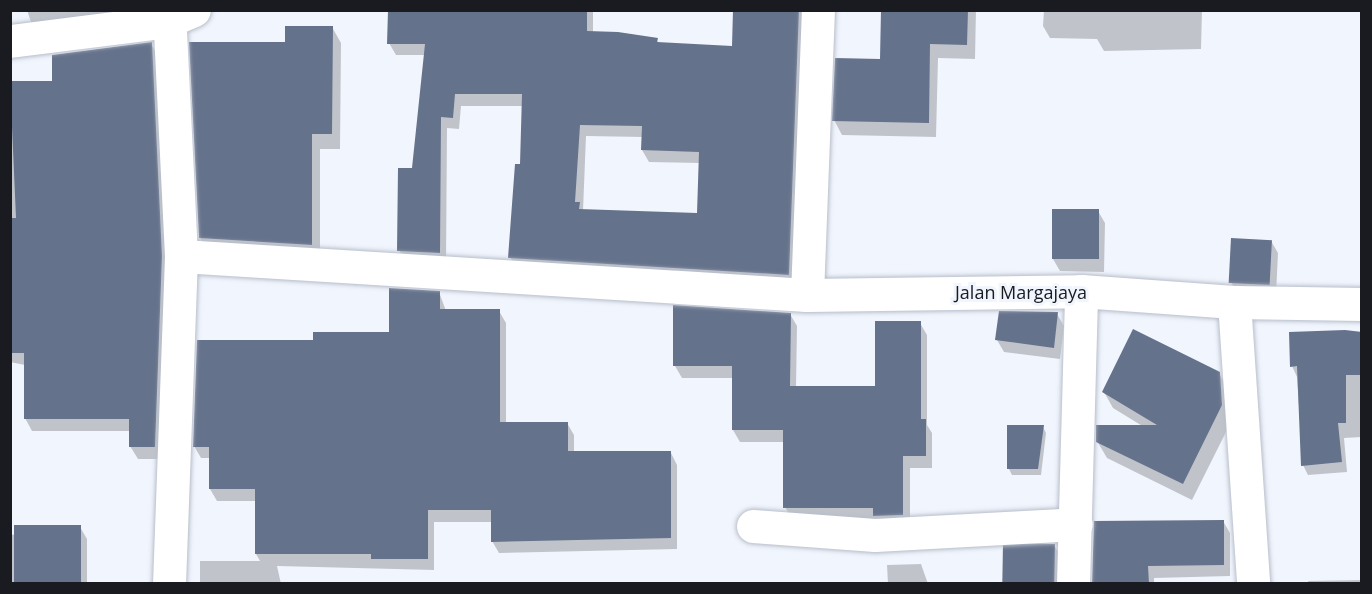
<!DOCTYPE html>
<html>
<head>
<meta charset="utf-8">
<style>
	body { margin:0 }
	#map { position:relative; width:1372px; height:594px; overflow:hidden; background:#f1f5fd; font-family:"Open Sans",sans-serif }
	div>[style] { position:absolute }
	[style*='--x'] { left:calc(var(--x)*1px); top:calc(var(--y)*1px); width:calc(var(--w)*1px); rotate:calc(var(--a)*1deg) }
	.shadow>* { inset:0; background:#0003 }
	.building>* { inset:0; background:#65728b; transform-origin:0 0 }
	.roads { filter:drop-shadow(0 0 2px #b7becb) drop-shadow(0 0 2px #b7becb) }
	.street>* { height:33px; margin:-16.5px; padding:0 16.5px; transform-origin:16.5px; border-radius:16.5px; background:#fff }
	.secondary>* { height:33px; margin:-16.5px; padding:0 16.5px; transform-origin:16.5px; border-radius:16.5px; background:#fff }
	span { translate:-50% -50%; white-space:nowrap; text-align:center; line-height:1.15; -webkit-text-stroke:6px #f1f5fd; paint-order:stroke }
	.street-label { font-size:18px; color:#191b20 }
	.frame { position:absolute; inset:0; border:12px solid #191b20; pointer-events:none }
</style>
</head>
<body>
<div id="map">
	<div class="shadow">
		<div style="clip-path:polygon(27px 10px,146px 10px,33px 28px)"></div>
		<div style="clip-path:polygon(evenodd,389px 10px,593px 10px,593px 33px,657px 40px,659px 44px,734px 47px,735px 10px,807px 10px,795px 286px,517px 269px,510px 257px,522px 166px,523px 106px,461px 106px,459px 129px,447px 128px,446px 265px,406px 262px,399px 250px,414px 169px,426px 55px,396px 55px,389px 43px,389px 10px,586px 136px,643px 137px,642px 150px,649px 162px,700px 163px,699px 214px,583px 211px,586px 136px)"></div>
		<div style="clip-path:polygon(882px 10px,976px 10px,975px 59px,938px 58px,936px 137px,842px 135px,834px 120px,881px 60px)"></div>
		<div style="clip-path:polygon(1044px 10px,1202px 10px,1201px 49px,1104px 51px,1097px 39px,1050px 38px,1043px 26px)"></div>
		<div style="clip-path:polygon(332px 27px,341px 43px,340px 149px,320px 149px,320px 260px,209px 253px,200px 238px,286px 44px)"></div>
		<div style="clip-path:polygon(151px 44px,158px 56px,169px 270px,162px 459px,138px 459px,130px 446px,130px 431px,32px 431px,25px 418px,25px 365px,10px 362px,10px 82px,53px 82px)"></div>
		<div style="clip-path:polygon(1098px 211px,1105px 223px,1104px 272px,1060px 271px,1053px 259px)"></div>
		<div style="clip-path:polygon(1271px 241px,1278px 253px,1276px 295px,1238px 295px,1231px 282px)"></div>
		<div style="clip-path:polygon(439px 292px,446px 311px,499px 311px,506px 323px,506px 423px,567px 423px,574px 435px,574px 453px,671px 453px,677px 465px,677px 549px,499px 553px,492px 541px,492px 522px,434px 522px,434px 570px,277px 566px,281px 584px,200px 584px,200px 561px,260px 561px,256px 554px,256px 501px,217px 501px,210px 489px,210px 458px,201px 458px,194px 446px,315px 342px,390px 333px)"></div>
		<div style="clip-path:polygon(790px 314px,797px 326px,796px 388px,877px 388px,920px 323px,927px 335px,927px 425px,932px 433px,932px 468px,910px 468px,910px 526px,792px 519px,785px 507px,785px 442px,740px 442px,733px 430px,733px 378px,682px 378px,675px 366px)"></div>
		<div style="clip-path:polygon(1057px 314px,1064px 326px,1060px 359px,1004px 352px,997px 340px)"></div>
		<div style="clip-path:polygon(1362px 333px,1362px 437px,1344px 438px,1347px 472px,1308px 475px,1303px 465px,1297px 377px,1292px 366px)"></div>
		<div style="clip-path:polygon(1219px 373px,1228px 390px,1231px 422px,1192px 500px,1107px 458px,1097px 441px,1144px 427px,1113px 408px,1104px 392px)"></div>
		<div style="clip-path:polygon(1009px 427px,1043px 427px,1046px 433px,1041px 475px,1012px 475px,1009px 469px)"></div>
		<div style="clip-path:polygon(1223px 521px,1230px 533px,1230px 576px,1154px 578px,1154px 584px,1093px 584px)"></div>
		<div style="clip-path:polygon(80px 527px,87px 539px,87px 584px,10px 584px,10px 535px)"></div>
		<div style="clip-path:polygon(1054px 545px,1061px 557px,1062px 584px,1005px 584px)"></div>
		<div style="clip-path:polygon(921px 564px,928px 584px,888px 584px,887px 565px)"></div>
		<div style="clip-path:polygon(1362px 580px,1362px 584px,1309px 584px,1308px 581px)"></div>
	</div>
	<div class="building">
		<div style="clip-path:polygon(evenodd,388px 10px,587px 10px,587px 31px,618px 32px,658px 38px,657px 42px,732px 46px,733px 10px,799px 10px,789px 275px,508px 258px,515px 164px,520px 164px,522px 94px,455px 94px,453px 118px,441px 117px,440px 253px,397px 251px,398px 168px,412px 168px,425px 44px,387px 44px,388px 10px,580px 125px,642px 126px,641px 150px,699px 152px,697px 213px,579px 209px,580px 202px,575px 202px,580px 125px)"></div>
		<div style="clip-path:polygon(881px 10px,968px 10px,967px 45px,930px 44px,929px 123px,832px 121px,835px 58px,880px 59px)"></div>
		<div style="clip-path:polygon(285px 26px,333px 26px,332px 134px,312px 134px,312px 245px,199px 238px,189px 42px,285px 42px)"></div>
		<div style="clip-path:polygon(152px 42px,162px 256px,155px 447px,129px 447px,129px 419px,24px 419px,24px 353px,10px 353px,10px 218px,16px 218px,10px 81px,52px 81px,52px 55px)"></div>
		<div style="left:1052px;top:209px;width:47px;height:50px"></div>
		<div style="left:1231px;top:238px;width:41px;height:45px;rotate:3deg"></div>
		<div style="clip-path:polygon(389px 288px,440px 291px,440px 309px,500px 309px,500px 422px,568px 422px,568px 451px,671px 451px,671px 538px,491px 542px,491px 510px,428px 510px,428px 559px,371px 559px,371px 554px,255px 554px,255px 489px,209px 489px,209px 447px,193px 447px,197px 340px,313px 340px,313px 332px,389px 332px)"></div>
		<div style="clip-path:polygon(673px 305px,791px 313px,790px 386px,875px 386px,875px 321px,921px 321px,921px 419px,926px 419px,926px 456px,903px 456px,903px 515px,873px 516px,873px 508px,783px 508px,783px 430px,732px 430px,732px 366px,673px 366px)"></div>
		<div style="clip-path:polygon(999px 311px,1058px 312px,1054px 348px,995px 340px)"></div>
		<div style="clip-path:polygon(1133px 329px,1220px 372px,1222px 405px,1183px 484px,1096px 442px,1096px 425px,1157px 425px,1102px 392px)"></div>
		<div style="clip-path:polygon(1345px 330px,1362px 332px,1362px 375px,1346px 375px,1346px 423px,1338px 423px,1342px 462px,1301px 466px,1297px 366px,1290px 367px,1289px 332px)"></div>
		<div style="clip-path:polygon(1007px 425px,1044px 425px,1038px 469px,1007px 469px)"></div>
		<div style="clip-path:polygon(1224px 520px,1224px 565px,1148px 566px,1149px 584px,1092px 584px,1094px 521px)"></div>
		<div style="left:14px;top:525px;width:67px;height:57px"></div>
		<div style="left:1055px;top:544px;width:40px;height:52px;rotate:91deg"></div>
	</div>
	<div class="roads">
		<div class="street">
			<div style="--x:181;--y:256;--w:627;--a:3.56"></div>
			<div style="--x:807;--y:295;--w:274;--a:-0.8"></div>
			<div style="--x:1081;--y:291;--w:153;--a:4.1"></div>
			<div style="--x:1234;--y:302;--w:128;--a:0.9"></div>
			<div style="--x:807;--y:295;--w:285;--a:-87.8"></div>
			<div style="--x:1234;--y:302;--w:283;--a:86.1"></div>
			<div style="--x:753;--y:526;--w:122;--a:4.2"></div>
			<div style="--x:875;--y:535;--w:201;--a:-3.1"></div>
			<div style="--x:169;--y:584;--w:328;--a:-87.9"></div>
			<div style="--x:181;--y:256;--w:246;--a:-92.8"></div>
			<div style="--x:1073;--y:584;--w:293;--a:-88.4"></div>
		</div>
		<div class="secondary">
			<div style="--x:10;--y:41;--w:159;--a:-7.2"></div>
			<div style="--x:168;--y:21;--w:28;--a:-23"></div>
		</div>
	</div>
	<div class="street-label">
		<span style="left:1021px;top:292px">Jalan Margajaya</span>
	</div>
	<div class="frame"></div>
</div>
</body>
</html>
